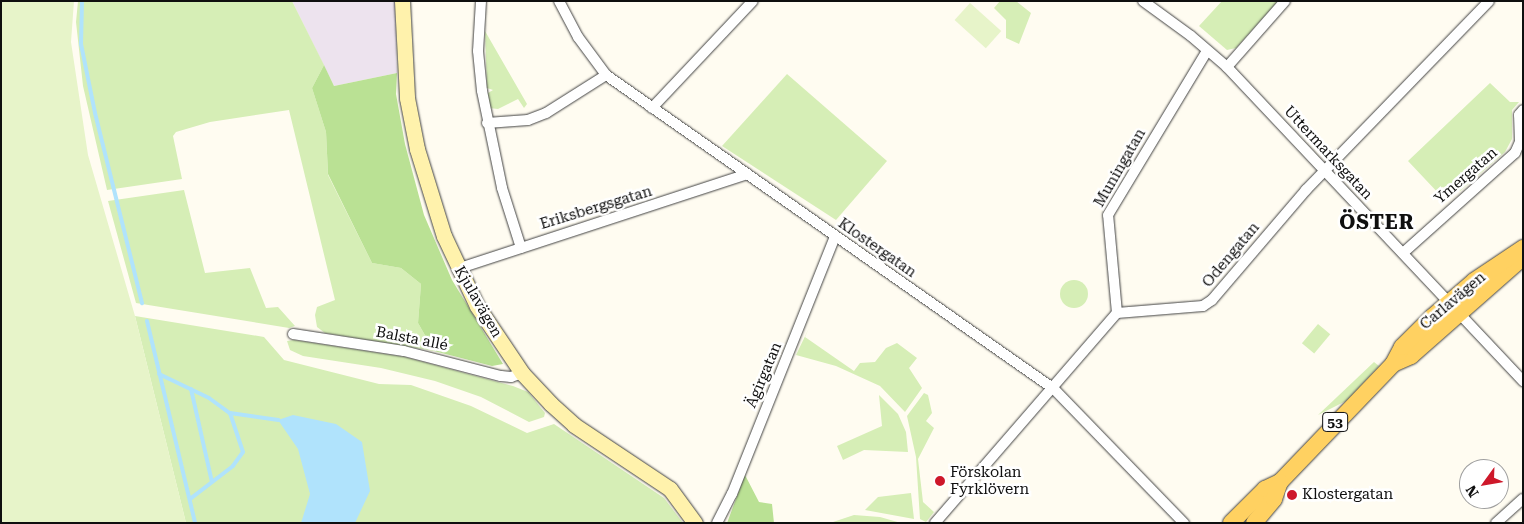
<!DOCTYPE html>
<html>
<head>
<meta charset="utf-8">
<style>
	body { margin:0 }
	#map { position:relative; width:1524px; height:524px; overflow:hidden; background:#fffcf1; font-family:"Roboto Serif",serif }
	div>[style] { position:absolute }
	[style*='--x'] { left:calc(var(--x)*1px); top:calc(var(--y)*1px); width:calc(var(--w)*1px); rotate:calc(var(--a)*1deg) }
	.industrial>* { inset:0; background:#ede3ee }
	.green>* { inset:0; background:#d6eeb6; transform-origin:0 0 }
	.round { border-radius:50% }
	.forest>* { inset:0; background:#bae194 }
	.pitch>* { inset:0; background:#e7f4c9; transform-origin:0 0 }
	.water>* { inset:0; background:#b0e3fc }
	.stream>* { height:4px; margin:-2px; padding:0 2px; transform-origin:2px; border-radius:2px; background:#b0e3fc }
	.roads { filter:drop-shadow(0 0 1px #424242) drop-shadow(0 0 1px #424242) }
	.street>* { height:10px; margin:-5px; padding:0 5px; transform-origin:5px; border-radius:5px; background:#fff }
	.secondary>* { height:15px; margin:-7.5px; padding:0 7.5px; transform-origin:7.5px; border-radius:7.5px; background:#fff2ac }
	.primary>* { height:16px; margin:-8px; padding:0 8px; transform-origin:8px; border-radius:8px; background:#ffd161 }
	.dots>* { width:14px; height:14px; translate:-50% -50%; box-sizing:border-box; border:2px solid #fff; border-radius:50% }
	span { translate:-50% -50%; white-space:nowrap; text-align:center; line-height:1.15; -webkit-text-stroke:5px #fff; paint-order:stroke }
	.shield-label span { padding:1px 4px; background:#fff; border:1px solid; border-radius:4px; -webkit-text-stroke-width:0 }
	.shield-label { font-size:14px; color:#0f0f0f; font-weight:700 }
	.street-label { font-size:15px; color:#0f0f0f }
	.poi-label { font-size:15px; color:#0f0f0f }
	.left { translate:0 -50%; text-align:left }
	.district-label { font-size:20px; color:#0f0f0f; font-weight:700; letter-spacing:1px }
	.frame { position:absolute; inset:0; border:2px solid #0f0f0f; pointer-events:none }
	.north { position:absolute; left:1459px; top:459px; width:50px; height:50px; box-sizing:border-box; background:#fff; border:1px solid #9f9f9f; border-radius:50%; rotate:238deg; font-size:14px; font-weight:700; line-height:20px; text-align:center; color:#0f0f0f }
	.north::after { content:''; display:block; margin:auto; width:18px; height:22px; background:#ce182a; clip-path:polygon(50% 0,100% 100%,50% 72%,0 100%) }
</style>
</head>
<body>
<div id="map">
	<div class="industrial">
		<div style="clip-path:polygon(292px 1px,395px 1px,397px 73px,334px 86px)"></div>
	</div>
	<div class="green">
		<div style="clip-path:polygon(78px 1px,292px 1px,324px 65px,312px 88px,326px 132px,328px 175px,372px 263px,401px 268px,421px 284px,418px 323px,434px 351px,325px 333px,317px 327px,315px 315px,317px 307px,335px 300px,289px 110px,210px 122px,176px 132px,173px 136px,182px 179px,107px 190px,83px 86px,76px 22px)"></div>
		<div style="clip-path:polygon(1000px 1px,1016px 1px,1031px 13px,1019px 44px,1006px 38px,1006px 20px,994px 8px)"></div>
		<div style="clip-path:polygon(1222px 1px,1278px 1px,1236px 48px,1227px 50px,1199px 26px)"></div>
		<div style="clip-path:polygon(485px 31px,527px 104px,524px 108px,518px 99px,498px 109px,489px 108px,488px 93px,493px 90px,487px 88px)"></div>
		<div style="clip-path:polygon(787px 74px,887px 161px,836px 220px,722px 146px)"></div>
		<div style="clip-path:polygon(1490px 83px,1510px 102px,1519px 102px,1512px 110px,1512px 139px,1505px 152px,1460px 191px,1442px 187px,1441px 196px,1408px 161px)"></div>
		<div style="clip-path:polygon(184px 190px,205px 273px,250px 268px,266px 308px,278px 307px,295px 326px,289px 328px,136px 303px,108px 201px)"></div>
		<div class="round" style="left:1060px;top:280px;width:28px;height:28px"></div>
		<div style="clip-path:polygon(135px 316px,264px 337px,284px 360px,379px 384px,411px 385px,471px 406px,527px 433px,554px 424px,664px 498px,683px 523px,186px 523px)"></div>
		<div style="left:1318px;top:324px;width:16px;height:25px;rotate:40deg"></div>
		<div style="clip-path:polygon(809px 328px,805px 337px,854px 371px,860px 363px,875px 362px,886px 348px,897px 343px,917px 358px,909px 368px,922px 388px,905px 412px,880px 386px,836px 366px,796px 355px)"></div>
		<div style="clip-path:polygon(294px 340px,405px 357px,513px 386px,528px 392px,545px 413px,544px 417px,529px 422px,481px 397px,435px 381px,381px 368px,303px 356px,290px 350px,287px 341px)"></div>
		<div style="clip-path:polygon(1374px 362px,1379px 366px,1346px 401px,1318px 415px)"></div>
		<div style="clip-path:polygon(924px 393px,928px 395px,932px 413px,926px 421px,934px 428px,918px 459px,923px 502px,934px 512px,926px 522px,920px 519px,916px 457px,907px 416px)"></div>
		<div style="clip-path:polygon(879px 395px,898px 414px,906px 432px,908px 452px,864px 450px,843px 460px,837px 446px,882px 426px)"></div>
		<div style="clip-path:polygon(911px 493px,914px 519px,865px 510px,878px 497px)"></div>
		<div style="clip-path:polygon(854px 515px,880px 517px,901px 523px,830px 523px)"></div>
	</div>
	<div class="forest">
		<div style="clip-path:polygon(324px 65px,334px 86px,397px 73px,396px 94px,405px 144px,424px 215px,452px 280px,503px 364px,492px 366px,434px 351px,418px 323px,421px 284px,401px 268px,372px 263px,328px 174px,326px 132px,312px 88px)"></div>
		<div style="clip-path:polygon(745px 475px,759px 502px,772px 504px,774px 523px,727px 523px)"></div>
	</div>
	<div class="pitch">
		<div style="clip-path:polygon(1px 1px,74px 1px,71px 42px,88px 155px,135px 316px,186px 523px,1px 523px)"></div>
		<div style="left:970px;top:3px;width:42px;height:23px;rotate:42deg"></div>
	</div>
	<div class="water">
		<div style="clip-path:polygon(293px 415px,336px 424px,362px 442px,370px 491px,355px 523px,301px 523px,310px 494px,298px 449px,278px 420px)"></div>
	</div>
	<div class="stream">
		<div style="--x:82;--y:1;--w:43;--a:91.3"></div>
		<div style="--x:81;--y:44;--w:70;--a:78.5"></div>
		<div style="--x:95;--y:113;--w:196;--a:76.1"></div>
		<div style="--x:147;--y:321;--w:208;--a:76.6"></div>
		<div style="--x:159;--y:374;--w:55;--a:25.6"></div>
		<div style="--x:209;--y:398;--w:26;--a:36"></div>
		<div style="--x:230;--y:413;--w:41;--a:71.6"></div>
		<div style="--x:243;--y:452;--w:17;--a:126"></div>
		<div style="--x:233;--y:466;--w:54;--a:142.5"></div>
		<div style="--x:191;--y:389;--w:95;--a:77.3"></div>
		<div style="--x:230;--y:413;--w:49;--a:8.3"></div>
	</div>
	<div class="roads">
		<div class="street">
			<div style="--x:481;--y:1;--w:50;--a:93.4"></div>
			<div style="--x:478;--y:51;--w:40;--a:84.3"></div>
			<div style="--x:482;--y:91;--w:99;--a:78.3"></div>
			<div style="--x:502;--y:188;--w:63;--a:72.4"></div>
			<div style="--x:559;--y:1;--w:41;--a:62.2"></div>
			<div style="--x:578;--y:37;--w:47;--a:53.6"></div>
			<div style="--x:606;--y:75;--w:547;--a:35.03"></div>
			<div style="--x:1054;--y:389;--w:187;--a:45.9"></div>
			<div style="--x:1143;--y:1;--w:59;--a:36.1"></div>
			<div style="--x:1191;--y:36;--w:48;--a:40.7"></div>
			<div style="--x:1227;--y:67;--w:432;--a:46.7"></div>
			<div style="--x:1227;--y:67;--w:88;--a:-48.7"></div>
			<div style="--x:652;--y:108;--w:147;--a:-46.7"></div>
			<div style="--x:487;--y:123;--w:41;--a:-4.2"></div>
			<div style="--x:528;--y:120;--w:19;--a:-21"></div>
			<div style="--x:546;--y:113;--w:71;--a:-32.3"></div>
			<div style="--x:1403;--y:253;--w:150;--a:-41.8"></div>
			<div style="--x:1515;--y:153;--w:12;--a:-66"></div>
			<div style="--x:1520;--y:142;--w:27;--a:-92"></div>
			<div style="--x:1519;--y:115;--w:6;--a:-51"></div>
			<div style="--x:457;--y:269;--w:303;--a:-18.1"></div>
			<div style="--x:1117;--y:313;--w:98;--a:-95.2"></div>
			<div style="--x:1108;--y:215;--w:192;--a:-58.9"></div>
			<div style="--x:293;--y:334;--w:112;--a:8.7"></div>
			<div style="--x:404;--y:351;--w:100;--a:14.5"></div>
			<div style="--x:501;--y:376;--w:10;--a:6"></div>
			<div style="--x:511;--y:377;--w:12;--a:-20"></div>
			<div style="--x:717;--y:523;--w:33;--a:-63"></div>
			<div style="--x:732;--y:494;--w:277;--a:-68.2"></div>
			<div style="--x:935;--y:523;--w:278;--a:-49.1"></div>
			<div style="--x:1117;--y:313;--w:86;--a:-4.7"></div>
			<div style="--x:1203;--y:306;--w:11;--a:-34"></div>
			<div style="--x:1212;--y:300;--w:145;--a:-49.5"></div>
			<div style="--x:1306;--y:190;--w:263;--a:-45.9"></div>
			<div style="--x:1496;--y:523;--w:36;--a:-42"></div>
		</div>
		<div class="secondary">
			<div style="--x:402;--y:1;--w:97;--a:87"></div>
			<div style="--x:407;--y:98;--w:52;--a:78.9"></div>
			<div style="--x:417;--y:149;--w:91;--a:72.8"></div>
			<div style="--x:444;--y:236;--w:77;--a:64.8"></div>
			<div style="--x:477;--y:306;--w:81;--a:56.1"></div>
			<div style="--x:522;--y:373;--w:42;--a:46.9"></div>
			<div style="--x:551;--y:404;--w:31;--a:42"></div>
			<div style="--x:574;--y:425;--w:115;--a:33.7"></div>
			<div style="--x:670;--y:489;--w:42;--a:53.7"></div>
		</div>
		<div class="primary">
			<div style="--x:1393;--y:364;--w:20;--a:-24"></div>
			<div style="--x:1411;--y:356;--w:148;--a:-41.4"></div>
			<div style="--x:1231;--y:523;--w:48;--a:-45"></div>
			<div style="--x:1265;--y:489;--w:17;--a:-25"></div>
			<div style="--x:1280;--y:482;--w:163;--a:-46.2"></div>
			<div style="--x:1393;--y:364;--w:19;--a:-62"></div>
			<div style="--x:1402;--y:347;--w:42;--a:-45"></div>
			<div style="--x:1432;--y:317;--w:55;--a:-40.6"></div>
			<div style="--x:1474;--y:281;--w:59;--a:-34"></div>
			<div style="--x:1254;--y:523;--w:31;--a:-50"></div>
			<div style="--x:1274;--y:499;--w:18;--a:-71"></div>
		</div>
	</div>
	<div class="dots">
		<div style="left:940px;top:481px;background:#ce182a"></div>
		<div style="left:1292px;top:495px;background:#ce182a"></div>
	</div>
	<div class="shield-label">
		<span style="left:1335px;top:422px">53</span>
	</div>
	<div class="street-label">
		<span style="left:1328px;top:153px;rotate:47deg">Uttermarksgatan</span>
		<span style="left:1120px;top:168px;rotate:-60deg">Muningatan</span>
		<span style="left:1466px;top:176px;rotate:-41deg">Ymergatan</span>
		<span style="left:596px;top:208px;rotate:-17deg">Eriksbergsgatan</span>
		<span style="left:877px;top:248px;rotate:35deg">Klostergatan</span>
		<span style="left:1231px;top:255px;rotate:-50deg">Odengatan</span>
		<span style="left:1453px;top:301px;rotate:-40deg">Carlavägen</span>
		<span style="left:478px;top:302px;rotate:60deg">Kjulavägen</span>
		<span style="left:412px;top:339px;rotate:11deg">Balsta allé</span>
		<span style="left:764px;top:375px;rotate:-67deg">Ägirgatan</span>
	</div>
	<div class="poi-label">
		<span class="left" style="left:950px;top:481px">Förskolan<br>Fyrklövern</span>
		<span class="left" style="left:1302px;top:495px">Klostergatan</span>
	</div>
	<div class="district-label">
		<span style="left:1377px;top:222px">ÖSTER</span>
	</div>
	<div class="frame"></div>
	<div class="north">N</div>
</div>
</body>
</html>
